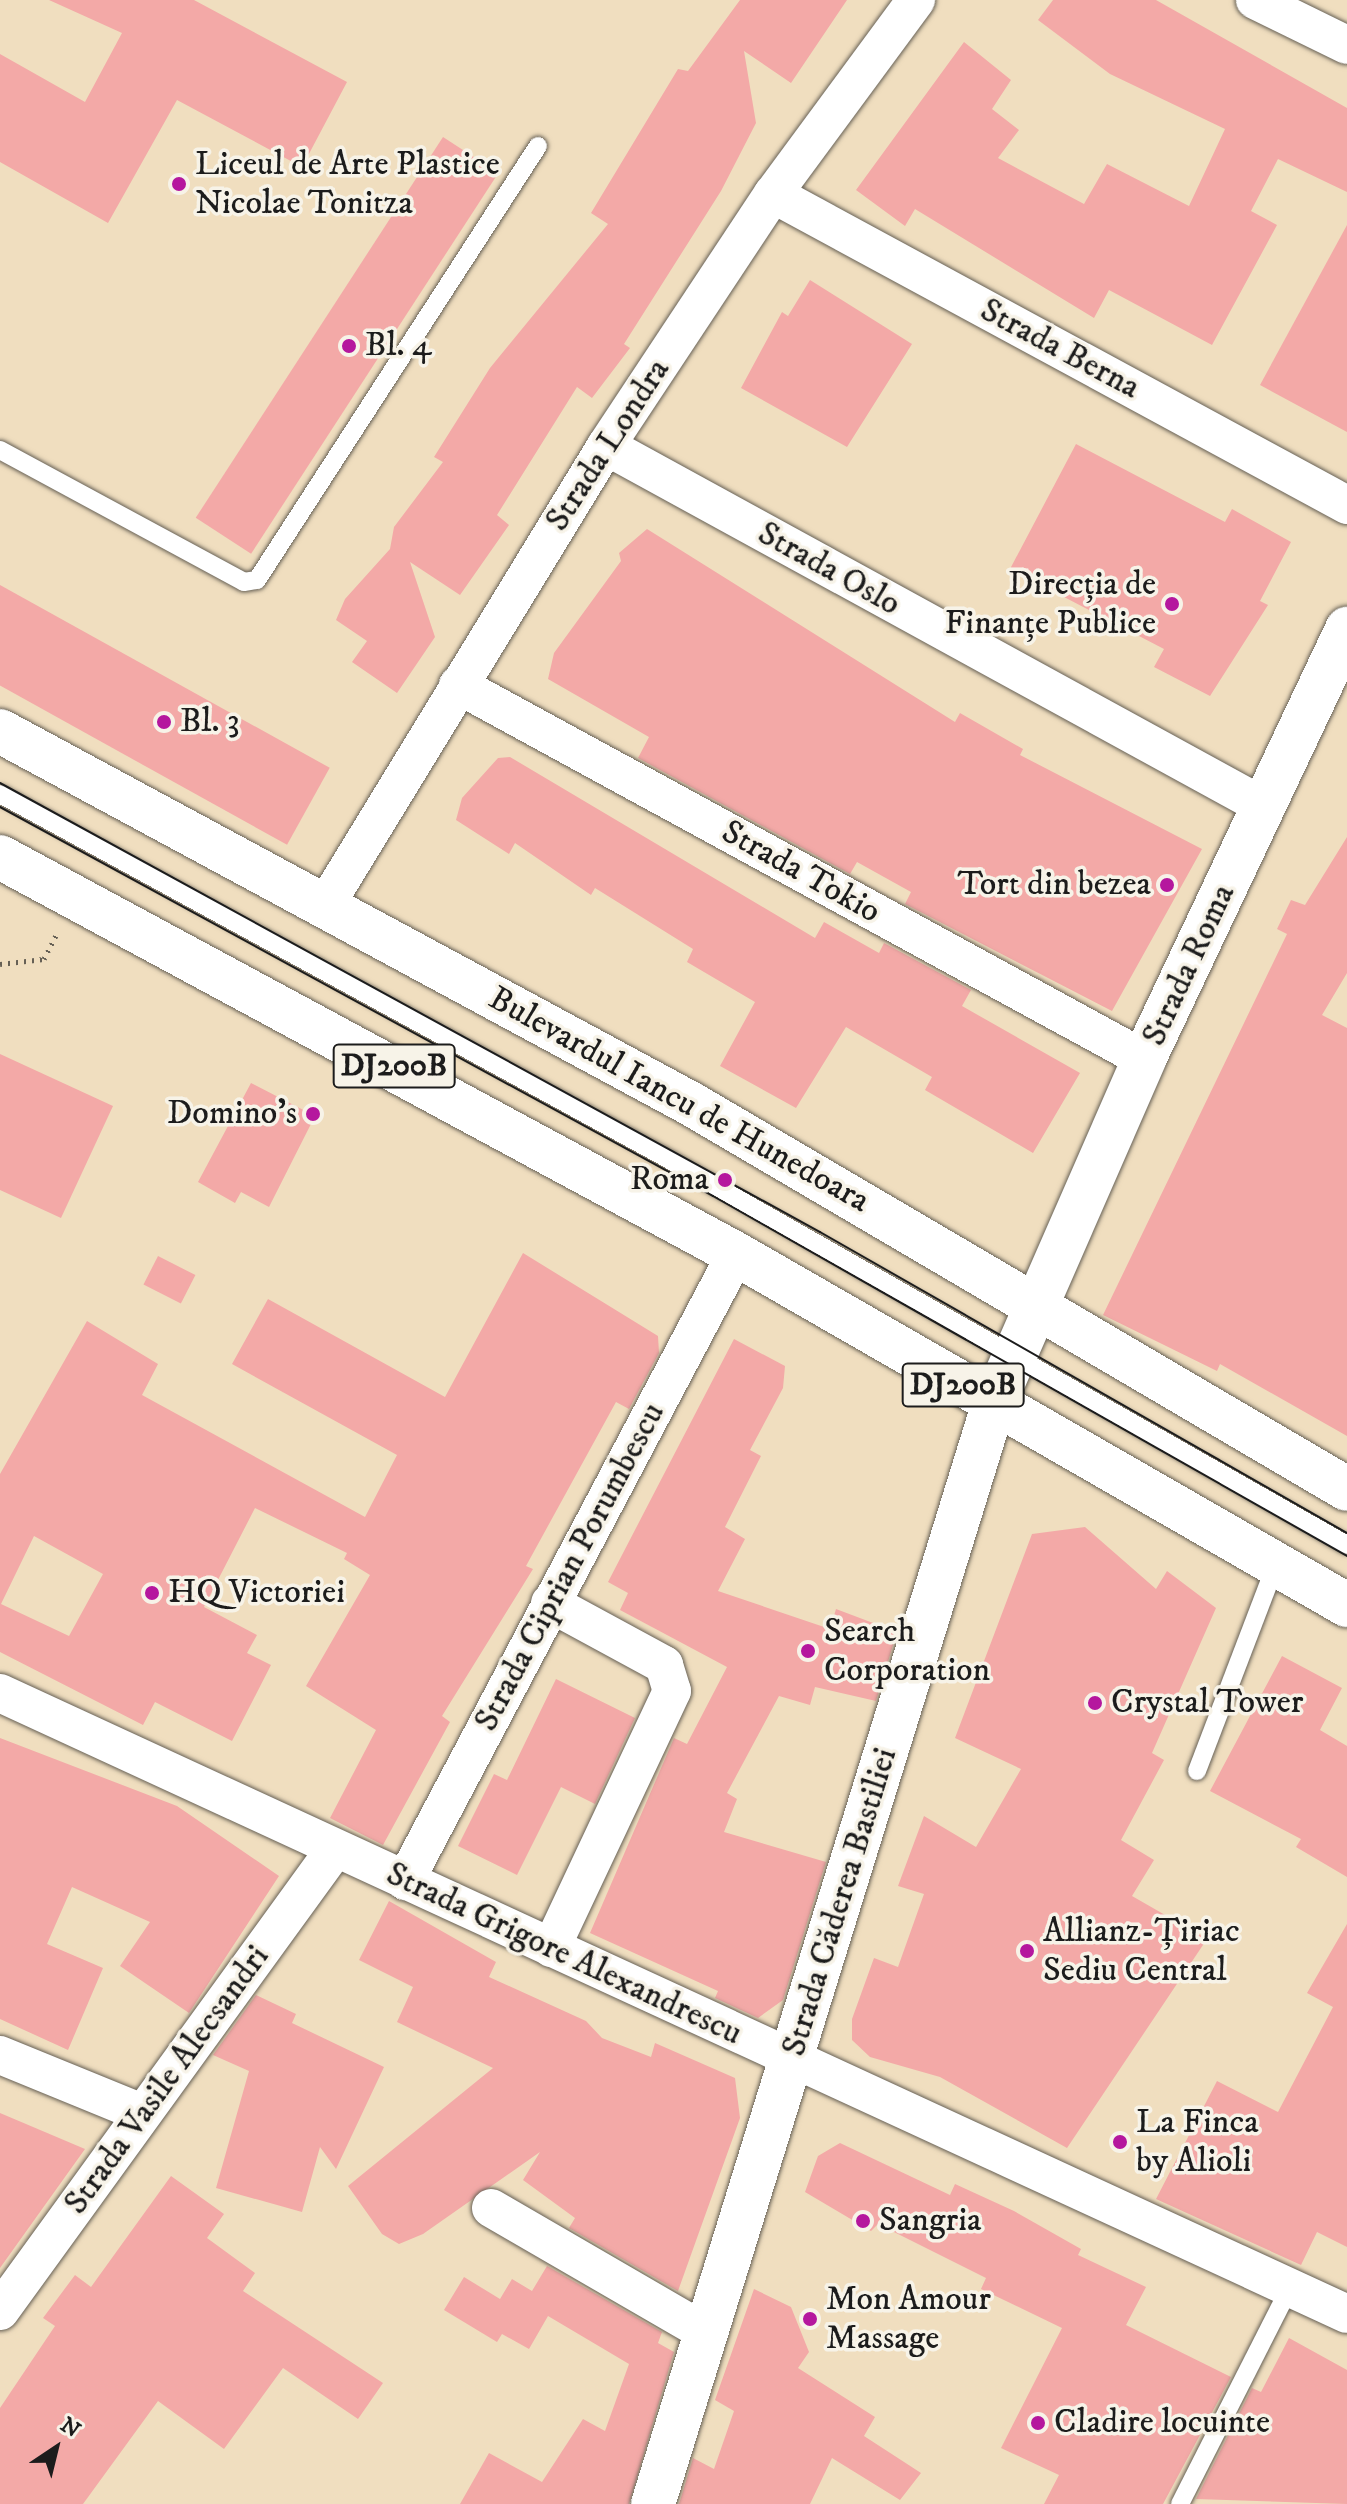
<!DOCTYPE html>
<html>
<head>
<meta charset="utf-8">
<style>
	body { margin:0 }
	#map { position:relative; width:1347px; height:2504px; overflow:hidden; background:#f0debf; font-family:"IM FELL DW Pica",serif }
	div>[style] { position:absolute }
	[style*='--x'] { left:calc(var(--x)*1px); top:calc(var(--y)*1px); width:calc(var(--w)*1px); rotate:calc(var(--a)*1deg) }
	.building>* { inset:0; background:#f3a9a7; transform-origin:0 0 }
	.path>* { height:5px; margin-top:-2.5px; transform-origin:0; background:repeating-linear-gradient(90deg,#666055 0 2px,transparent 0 8px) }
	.roads { filter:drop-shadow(0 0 2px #666055) drop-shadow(0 0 2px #666055) }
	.lane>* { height:18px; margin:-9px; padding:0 9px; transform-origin:9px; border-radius:9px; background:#fff }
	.street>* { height:38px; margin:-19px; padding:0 19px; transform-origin:19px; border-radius:19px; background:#fff }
	.secondary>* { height:44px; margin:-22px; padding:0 22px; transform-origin:22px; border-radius:22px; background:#fff }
	.primary>* { height:44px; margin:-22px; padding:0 22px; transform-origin:22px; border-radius:22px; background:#fff }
	.tram>* { height:2px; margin:-1px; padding:0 1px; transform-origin:1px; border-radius:1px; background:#1c1c1c }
	.dots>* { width:22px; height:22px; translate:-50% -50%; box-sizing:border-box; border:4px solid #f7f3e8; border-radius:50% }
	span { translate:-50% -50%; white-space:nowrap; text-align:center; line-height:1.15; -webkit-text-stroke:7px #f7f3e8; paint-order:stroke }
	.shield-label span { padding:2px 6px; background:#f7f3e8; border:2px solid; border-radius:6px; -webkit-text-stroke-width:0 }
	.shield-label { font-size:32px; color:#1c1c1c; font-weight:700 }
	.poi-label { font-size:34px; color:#1c1c1c }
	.left { translate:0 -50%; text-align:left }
	.right { translate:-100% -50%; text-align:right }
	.street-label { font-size:34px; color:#1c1c1c }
	.north { position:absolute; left:16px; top:2408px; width:80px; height:80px; -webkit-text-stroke:6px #f7f3e8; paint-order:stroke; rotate:35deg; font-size:22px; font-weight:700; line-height:32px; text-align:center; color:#1c1c1c }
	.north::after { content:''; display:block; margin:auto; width:28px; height:36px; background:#1c1c1c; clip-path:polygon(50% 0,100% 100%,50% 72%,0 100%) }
</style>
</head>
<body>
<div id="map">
	<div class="building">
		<div style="clip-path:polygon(49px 0,194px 0,347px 82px,302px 167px,177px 100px,108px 223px,0 162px,0 54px,85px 102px,122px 33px)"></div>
		<div style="clip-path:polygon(740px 0,847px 0,791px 83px,744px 51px,756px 123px,721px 191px,624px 344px,630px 348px,592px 398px,577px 387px,497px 515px,509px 525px,460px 595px,410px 562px,435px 637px,397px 693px,352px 662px,367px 641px,336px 620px,345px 599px,390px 549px,394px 527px,443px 462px,434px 457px,490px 368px,608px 224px,591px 213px,678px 69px,688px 71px)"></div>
		<div style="clip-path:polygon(1053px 0,1156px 0,1347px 108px,1347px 192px,1278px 159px,1251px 211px,1277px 225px,1212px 345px,1109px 290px,1094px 318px,915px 209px,905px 226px,856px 190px,964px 42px,1011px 80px,992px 109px,1019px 130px,998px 158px,1084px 204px,1107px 164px,1189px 206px,1225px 129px,1110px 74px,1038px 20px)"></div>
		<div style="left:443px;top:137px;width:66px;height:454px;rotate:33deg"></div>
		<div style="clip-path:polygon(1347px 225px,1347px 432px,1260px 385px)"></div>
		<div style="clip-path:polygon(810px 280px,912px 344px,847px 447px,741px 388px,782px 312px,788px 316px)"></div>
		<div style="clip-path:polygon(1076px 444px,1225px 522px,1232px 509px,1291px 542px,1260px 601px,1268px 605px,1210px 696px,1154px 667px,1164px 649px,1010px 569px)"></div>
		<div style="clip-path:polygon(647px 529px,955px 722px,960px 713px,1023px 749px,1020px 755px,1202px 849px,1112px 1011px,905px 904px,911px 892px,857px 862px,850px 874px,638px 758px,649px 737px,548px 679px,554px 653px,621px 561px,619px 553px)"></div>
		<div style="left:0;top:585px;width:377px;height:88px;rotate:29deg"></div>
		<div style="clip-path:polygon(510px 757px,815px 938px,824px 922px,879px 953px,884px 943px,971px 990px,962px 1006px,1080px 1073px,1033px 1153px,925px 1090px,932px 1077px,846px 1027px,796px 1108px,720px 1066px,755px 1002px,687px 962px,693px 949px,595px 888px,591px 895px,515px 843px,509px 854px,456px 820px,462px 798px,498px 758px)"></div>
		<div style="clip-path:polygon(1347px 837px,1347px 973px,1322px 1015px,1347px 1028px,1347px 1436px,1220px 1364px,1217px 1371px,1103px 1315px,1287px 934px,1277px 929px,1291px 900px,1305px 905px)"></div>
		<div style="clip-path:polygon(0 1054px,113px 1106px,61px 1218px,0 1190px)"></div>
		<div style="clip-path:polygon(251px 1083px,315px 1116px,269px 1207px,241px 1192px,235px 1203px,198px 1182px)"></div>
		<div style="clip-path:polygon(evenodd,523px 1253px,658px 1336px,659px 1353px,629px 1409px,616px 1402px,526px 1566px,533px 1569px,442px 1716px,450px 1722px,383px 1845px,330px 1818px,376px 1730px,306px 1686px,370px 1575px,344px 1559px,347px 1553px,255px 1508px,204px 1607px,257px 1635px,247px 1653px,271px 1665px,232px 1741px,155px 1702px,143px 1725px,0 1652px,0 1474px,87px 1321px,158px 1364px,142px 1395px,365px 1517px,397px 1455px,232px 1364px,268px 1299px,445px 1397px,523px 1253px,34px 1536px,103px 1574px,69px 1636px,1px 1604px,34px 1536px)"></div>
		<div style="left:158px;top:1256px;width:42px;height:32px;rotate:27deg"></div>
		<div style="clip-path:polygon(734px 1339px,785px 1366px,783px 1388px,750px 1450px,761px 1456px,725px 1527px,745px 1539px,718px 1591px,830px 1629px,836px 1609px,897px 1632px,876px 1701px,815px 1687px,810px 1705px,779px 1696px,727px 1793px,737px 1799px,724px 1832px,826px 1862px,783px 2000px,758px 2018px,715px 1998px,718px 1991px,590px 1933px,674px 1738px,687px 1744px,727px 1667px,620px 1610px,628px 1593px,608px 1582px)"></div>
		<div style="clip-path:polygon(1085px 1527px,1156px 1589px,1167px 1571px,1216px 1608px,1152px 1753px,1164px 1760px,1121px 1840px,1154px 1860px,1132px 1896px,1207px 1939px,1067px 2148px,940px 2077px,870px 2057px,852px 2040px,852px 2019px,874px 1958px,898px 1967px,924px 1894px,898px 1886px,924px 1816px,976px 1847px,1021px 1769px,955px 1738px,1032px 1534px)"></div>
		<div style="clip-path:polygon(1282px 1656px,1342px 1688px,1320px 1730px,1347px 1746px,1347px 1877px,1296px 1847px,1301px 1839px,1210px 1791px)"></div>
		<div style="clip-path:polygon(556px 1679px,635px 1718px,595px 1804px,561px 1787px,517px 1875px,458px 1846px,494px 1774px,507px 1780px)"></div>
		<div style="clip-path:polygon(0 1738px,177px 1806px,279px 1876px,189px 2013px,120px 1966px,150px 1922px,72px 1887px,47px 1944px,103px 1968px,68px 2050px,0 2019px)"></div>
		<div style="clip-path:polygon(389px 1901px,496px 1962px,489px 1977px,586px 2021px,602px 2038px,651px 2057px,655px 2043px,735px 2078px,740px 2118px,678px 2291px,569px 2228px,575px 2218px,523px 2180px,540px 2152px,423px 2234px,399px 2244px,382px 2234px,348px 2186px,493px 2068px,397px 2022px,413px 1987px,359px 1960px)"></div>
		<div style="clip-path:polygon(1347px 1924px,1347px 2247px,1317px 2232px,1301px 2265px,1156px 2199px,1217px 2081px,1278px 2112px,1333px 2007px,1307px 1993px)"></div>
		<div style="clip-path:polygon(256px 1995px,296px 2014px,292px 2023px,384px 2067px,336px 2169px,320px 2147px,302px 2212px,216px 2188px,249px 2071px,213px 2055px)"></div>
		<div style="clip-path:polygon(0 2113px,85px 2149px,0 2268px)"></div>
		<div style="clip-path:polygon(840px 2143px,950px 2195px,955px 2184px,1014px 2211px,1081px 2249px,1078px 2255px,1146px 2287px,1126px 2325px,1231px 2377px,1163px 2504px,1044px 2504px,1059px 2475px,1001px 2448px,1062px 2328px,981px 2289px,986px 2278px,878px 2224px,871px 2231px,805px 2192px,818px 2156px)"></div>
		<div style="clip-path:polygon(171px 2176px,224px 2214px,207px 2238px,255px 2273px,243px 2291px,383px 2383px,358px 2419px,283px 2368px,224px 2449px,158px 2401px,83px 2504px,0 2504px,0 2408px,55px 2326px,43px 2318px,75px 2275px,91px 2287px)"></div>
		<div style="clip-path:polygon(547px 2266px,662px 2332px,658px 2343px,674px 2352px,629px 2504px,460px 2504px,489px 2453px,542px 2482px,583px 2419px,605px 2431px,629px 2364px,548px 2316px,529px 2349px,502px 2334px,497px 2342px,444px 2310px,464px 2277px,500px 2299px,512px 2279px,532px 2291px)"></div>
		<div style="clip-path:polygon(754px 2289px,791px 2307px,809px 2352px,798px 2368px,875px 2417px,864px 2436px,921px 2473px,900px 2500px,832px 2458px,810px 2504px,679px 2504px,693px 2458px,714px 2469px,734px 2411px,715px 2400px)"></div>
		<div style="clip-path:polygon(1289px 2338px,1347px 2370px,1347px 2504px,1196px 2499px,1252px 2388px,1261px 2392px)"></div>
	</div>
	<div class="path">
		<div style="--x:0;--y:964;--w:44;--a:-6.5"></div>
		<div style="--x:44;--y:959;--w:27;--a:-63"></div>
	</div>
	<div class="roads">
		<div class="lane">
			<div style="--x:0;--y:450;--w:277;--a:28.4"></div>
			<div style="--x:244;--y:582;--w:13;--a:-9"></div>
			<div style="--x:257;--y:580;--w:517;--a:-57.08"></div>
			<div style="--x:0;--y:794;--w:761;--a:28.65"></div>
			<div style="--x:668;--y:1159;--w:781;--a:29.62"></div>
			<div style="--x:1197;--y:1771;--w:222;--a:-69.1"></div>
			<div style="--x:1180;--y:2504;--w:243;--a:-63.1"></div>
		</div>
		<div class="street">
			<div style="--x:1255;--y:0;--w:102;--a:26.1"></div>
			<div style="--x:773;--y:194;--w:653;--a:28.45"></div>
			<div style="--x:606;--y:446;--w:749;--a:28.72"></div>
			<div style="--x:458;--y:685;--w:781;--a:28.6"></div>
			<div style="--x:325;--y:906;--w:539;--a:-58.58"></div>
			<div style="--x:606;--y:446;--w:302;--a:-56.5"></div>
			<div style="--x:773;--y:194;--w:241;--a:-53.6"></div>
			<div style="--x:550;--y:1603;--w:130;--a:28.5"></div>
			<div style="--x:664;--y:1665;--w:27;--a:73"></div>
			<div style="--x:672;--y:1691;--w:284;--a:115.2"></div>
			<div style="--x:0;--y:1693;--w:1483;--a:24.75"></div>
			<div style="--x:405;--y:1881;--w:709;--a:-62.17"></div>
			<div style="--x:0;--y:2055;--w:153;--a:22.2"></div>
			<div style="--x:491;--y:2208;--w:250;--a:30.1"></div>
			<div style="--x:0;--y:2311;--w:571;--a:-54.05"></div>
		</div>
		<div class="secondary">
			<div style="--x:653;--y:2504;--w:1153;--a:-72.79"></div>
			<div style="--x:994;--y:1403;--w:375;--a:-66.4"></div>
			<div style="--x:1144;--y:1059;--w:476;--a:-64.7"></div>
		</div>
		<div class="primary">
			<div style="--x:0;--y:731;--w:787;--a:28.35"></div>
			<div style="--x:693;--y:1105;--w:758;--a:30.42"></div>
			<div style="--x:0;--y:857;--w:836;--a:28.34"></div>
			<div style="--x:736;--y:1254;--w:705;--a:29.88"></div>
		</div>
	</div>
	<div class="tram">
		<div style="--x:0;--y:783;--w:935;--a:28.7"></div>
		<div style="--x:820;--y:1232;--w:607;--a:29.73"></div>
		<div style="--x:0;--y:807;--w:812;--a:28.62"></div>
		<div style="--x:713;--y:1196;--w:729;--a:29.59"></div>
	</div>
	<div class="dots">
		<div style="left:179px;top:184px;background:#b5179e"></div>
		<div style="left:349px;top:346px;background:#b5179e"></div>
		<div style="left:1172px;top:604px;background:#b5179e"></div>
		<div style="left:164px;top:722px;background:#b5179e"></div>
		<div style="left:1167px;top:885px;background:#b5179e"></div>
		<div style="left:313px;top:1114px;background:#b5179e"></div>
		<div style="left:725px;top:1180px;background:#b5179e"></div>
		<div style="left:152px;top:1593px;background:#b5179e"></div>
		<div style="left:808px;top:1651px;background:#b5179e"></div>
		<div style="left:1095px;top:1703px;background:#b5179e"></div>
		<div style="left:1027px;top:1951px;background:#b5179e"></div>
		<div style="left:1120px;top:2142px;background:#b5179e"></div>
		<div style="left:863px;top:2221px;background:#b5179e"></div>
		<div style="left:810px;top:2319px;background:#b5179e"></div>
		<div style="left:1038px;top:2423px;background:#b5179e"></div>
	</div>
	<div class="shield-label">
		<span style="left:394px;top:1066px">DJ200B</span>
		<span style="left:963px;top:1385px">DJ200B</span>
	</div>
	<div class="poi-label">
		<span class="left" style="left:195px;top:184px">Liceul de Arte Plastice<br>Nicolae Tonitza</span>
		<span class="left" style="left:365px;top:346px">Bl. 4</span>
		<span class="right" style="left:1156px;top:604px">Direcția de<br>Finanțe Publice</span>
		<span class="left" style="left:180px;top:722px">Bl. 3</span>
		<span class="right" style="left:1151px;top:885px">Tort din bezea</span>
		<span class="right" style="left:297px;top:1114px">Domino's</span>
		<span class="right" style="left:709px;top:1180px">Roma</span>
		<span class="left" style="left:168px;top:1593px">HQ Victoriei</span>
		<span class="left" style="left:824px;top:1651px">Search<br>Corporation</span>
		<span class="left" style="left:1111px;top:1703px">Crystal Tower</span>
		<span class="left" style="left:1043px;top:1951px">Allianz-Țiriac<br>Sediu Central</span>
		<span class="left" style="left:1136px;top:2142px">La Finca<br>by Alioli</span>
		<span class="left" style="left:879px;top:2221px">Sangria</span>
		<span class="left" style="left:826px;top:2319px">Mon Amour<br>Massage</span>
		<span class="left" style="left:1054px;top:2423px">Cladire locuinte</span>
	</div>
	<div class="street-label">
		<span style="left:1060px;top:349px;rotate:28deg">Strada Berna</span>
		<span style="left:608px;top:445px;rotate:-57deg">Strada Londra</span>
		<span style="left:829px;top:569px;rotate:29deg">Strada Oslo</span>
		<span style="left:801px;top:872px;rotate:29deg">Strada Tokio</span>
		<span style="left:1189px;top:965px;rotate:-65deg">Strada Roma</span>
		<span style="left:679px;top:1100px;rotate:29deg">Bulevardul Iancu de Hunedoara</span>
		<span style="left:570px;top:1567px;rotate:-62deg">Strada Ciprian Porumbescu</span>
		<span style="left:840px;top:1902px;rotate:-73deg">Strada Căderea Bastiliei</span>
		<span style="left:564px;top:1954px;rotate:25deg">Strada Grigore Alexandrescu</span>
		<span style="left:167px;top:2080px;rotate:-54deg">Strada Vasile Alecsandri</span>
	</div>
	<div class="north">N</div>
</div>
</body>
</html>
